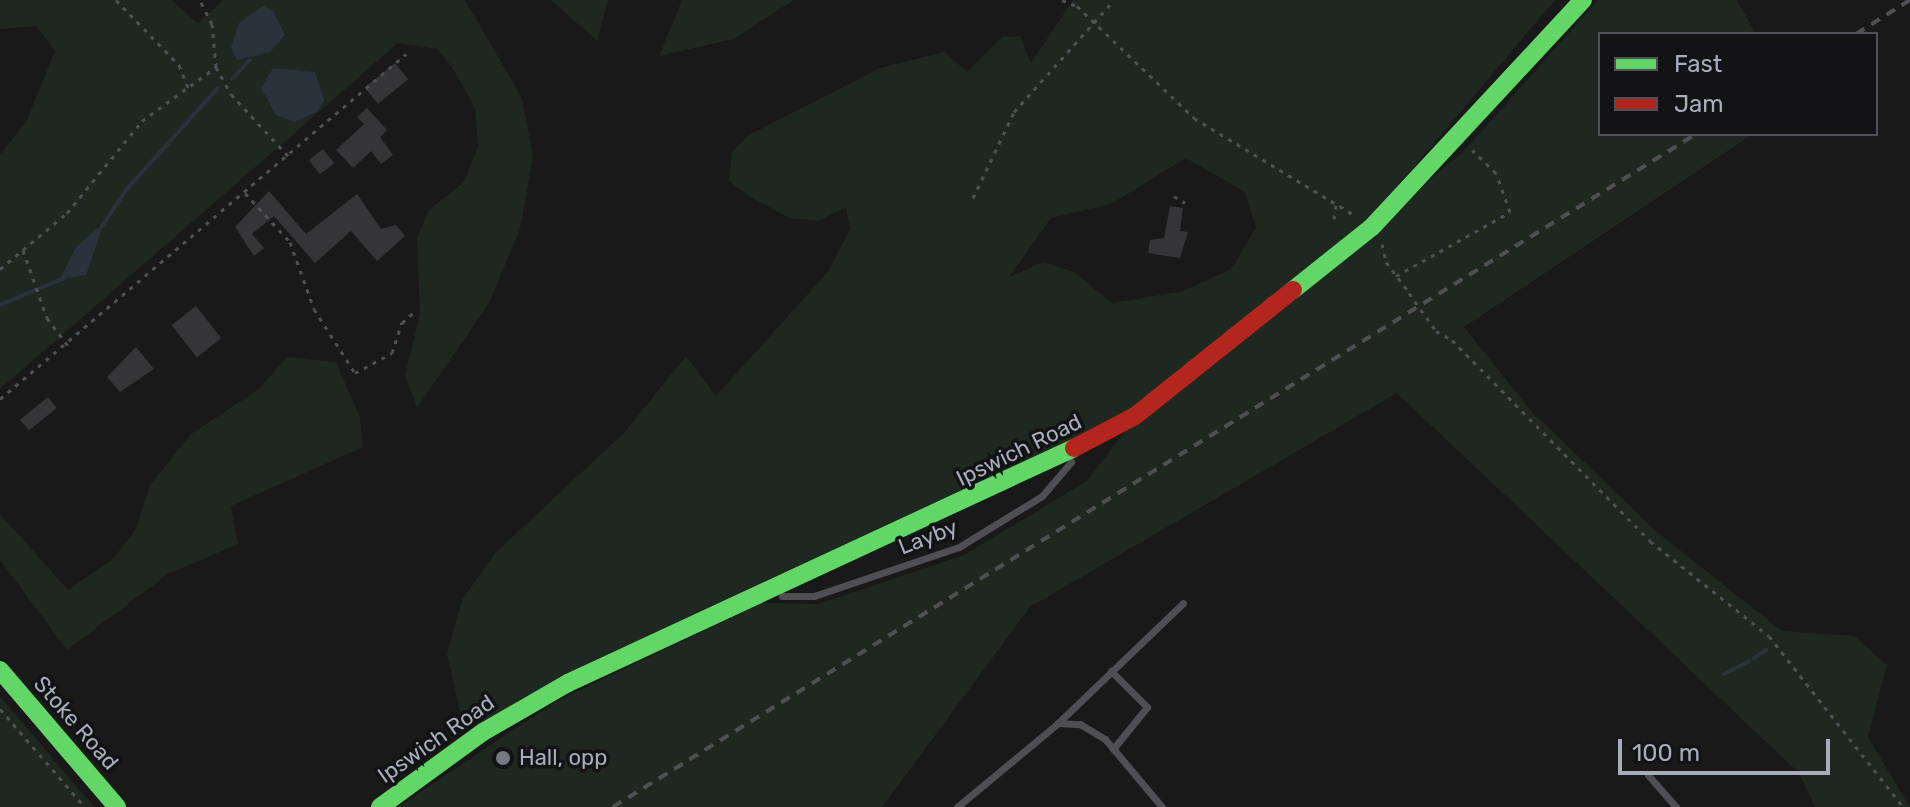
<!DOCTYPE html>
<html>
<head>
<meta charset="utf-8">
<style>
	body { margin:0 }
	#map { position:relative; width:1910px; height:807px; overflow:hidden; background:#191919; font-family:Rubik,sans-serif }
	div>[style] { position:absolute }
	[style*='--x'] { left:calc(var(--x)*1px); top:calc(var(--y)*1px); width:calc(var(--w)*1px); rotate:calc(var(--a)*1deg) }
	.green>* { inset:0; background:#1e2720 }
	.water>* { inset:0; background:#2a333c }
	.stream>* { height:4px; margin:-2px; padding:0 2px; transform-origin:2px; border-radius:2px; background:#2a333c }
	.building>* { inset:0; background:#353537; transform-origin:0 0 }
	.path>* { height:3px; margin-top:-1.5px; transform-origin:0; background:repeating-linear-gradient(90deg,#4f5055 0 4px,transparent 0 10px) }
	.lane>* { height:7px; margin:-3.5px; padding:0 3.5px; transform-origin:3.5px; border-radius:3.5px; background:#4f4f53 }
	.fast>* { height:18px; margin:-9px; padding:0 9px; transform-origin:9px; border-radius:9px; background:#63d668 }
	.jam>* { height:18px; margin:-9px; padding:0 9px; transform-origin:9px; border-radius:9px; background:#b3261e }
	.rail>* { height:4px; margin-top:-2px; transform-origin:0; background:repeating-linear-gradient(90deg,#4e4f52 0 10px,transparent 0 18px) }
	.path-bridge>* { height:3px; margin-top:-1.5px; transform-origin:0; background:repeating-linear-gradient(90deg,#4f5055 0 4px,transparent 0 10px) }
	.dots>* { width:22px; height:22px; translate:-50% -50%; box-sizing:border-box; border:4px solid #131315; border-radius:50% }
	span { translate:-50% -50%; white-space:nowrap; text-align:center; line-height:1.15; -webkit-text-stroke:7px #131315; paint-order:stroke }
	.street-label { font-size:22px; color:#a9adbb }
	.poi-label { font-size:22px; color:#a9adbb }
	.left { translate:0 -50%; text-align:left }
	.legend { position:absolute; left:1598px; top:32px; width:280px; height:104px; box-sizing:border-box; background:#131315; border:2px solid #4f5157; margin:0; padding:10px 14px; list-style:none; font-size:24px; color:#a9adbb }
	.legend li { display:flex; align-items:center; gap:16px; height:40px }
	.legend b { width:40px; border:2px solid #4f5157 }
	.scale { position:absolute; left:1618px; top:739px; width:212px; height:36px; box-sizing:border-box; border:4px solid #a9adbb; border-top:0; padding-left:10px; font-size:24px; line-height:28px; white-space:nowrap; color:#a9adbb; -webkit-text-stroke:6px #131315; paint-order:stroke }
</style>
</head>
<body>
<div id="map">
	<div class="green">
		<div style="clip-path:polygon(0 0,171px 0,198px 23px,223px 0,465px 0,522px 98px,533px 157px,520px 229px,489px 303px,417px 408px,405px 375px,420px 315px,417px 238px,429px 210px,464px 182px,478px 147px,475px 108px,452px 67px,437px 49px,398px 43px,0 389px,0 154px,26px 122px,55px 51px,36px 26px,0 29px)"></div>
		<div style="clip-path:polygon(550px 0,608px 0,597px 41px,552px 1px)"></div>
		<div style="clip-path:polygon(682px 0,794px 0,734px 39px,659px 56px)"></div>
		<div style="clip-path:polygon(evenodd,1073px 0,1555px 0,1370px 219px,1116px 421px,479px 724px,460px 711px,447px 654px,462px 600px,495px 553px,624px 433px,686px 356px,716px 396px,828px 272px,850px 229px,846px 207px,818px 221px,790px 218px,750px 197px,729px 181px,732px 152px,747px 136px,880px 68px,945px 52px,967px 72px,1002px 37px,1020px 36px,1031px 63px,1073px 0,1186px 158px,1245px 192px,1256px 228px,1231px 269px,1184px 291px,1112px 303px,1074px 272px,1043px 262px,1009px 277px,1051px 218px,1111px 204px,1186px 158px)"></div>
		<div style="clip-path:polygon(1598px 0,1737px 0,1756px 34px,1600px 34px,1600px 134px,1753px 134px,1464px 327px,1532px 412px,1657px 532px,1782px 631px,1854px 636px,1887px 665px,1868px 737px,1910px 807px,1815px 807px,1799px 773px,1397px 393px,1030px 607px,882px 807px,398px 807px,557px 701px,762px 603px,819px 604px,964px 555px,1087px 481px,1126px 430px,1464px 151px)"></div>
		<div style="clip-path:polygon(287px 357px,336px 362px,360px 418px,363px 447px,231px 506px,238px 544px,168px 574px,67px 650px,0 560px,0 514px,68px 590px,113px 559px,136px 529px,150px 485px,191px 434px,259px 389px)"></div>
		<div style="clip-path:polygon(0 696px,76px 786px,95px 807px,0 807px)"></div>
	</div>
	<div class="water">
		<div style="clip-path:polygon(263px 6px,273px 11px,285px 35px,270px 52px,237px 60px,231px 48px,239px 23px)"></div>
		<div style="clip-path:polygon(273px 68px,315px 72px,324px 100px,317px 112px,294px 122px,276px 115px,261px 88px)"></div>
		<div style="clip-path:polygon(104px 223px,86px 275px,60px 279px,76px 247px)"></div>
	</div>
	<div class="stream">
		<div style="--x:232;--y:79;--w:26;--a:-47"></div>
		<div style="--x:102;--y:226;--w:43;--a:-56.3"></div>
		<div style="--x:126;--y:190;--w:136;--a:-48"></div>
		<div style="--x:0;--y:305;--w:69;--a:-22.9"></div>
		<div style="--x:1754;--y:658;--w:15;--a:-32"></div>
		<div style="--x:1724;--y:674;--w:28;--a:-27"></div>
	</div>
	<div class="building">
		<div style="left:395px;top:63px;width:21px;height:39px;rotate:51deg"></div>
		<div style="clip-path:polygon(367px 108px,387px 130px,380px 137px,393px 155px,381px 164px,371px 151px,353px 168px,336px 150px,364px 124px,357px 117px)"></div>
		<div style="left:323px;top:149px;width:18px;height:18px;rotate:52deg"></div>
		<div style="clip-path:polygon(269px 191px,306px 234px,357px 194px,381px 229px,396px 225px,405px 236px,377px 261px,351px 231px,315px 263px,274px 216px,252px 234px,264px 248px,254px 256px,235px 227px)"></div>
		<div style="clip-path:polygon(1170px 206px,1183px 208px,1180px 231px,1188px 232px,1180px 258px,1148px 253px,1150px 240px,1164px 238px)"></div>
		<div style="left:196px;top:306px;width:41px;height:31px;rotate:52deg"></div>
		<div style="clip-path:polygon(136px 347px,154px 369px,120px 392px,107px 377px)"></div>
		<div style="left:48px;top:397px;width:14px;height:36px;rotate:51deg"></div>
	</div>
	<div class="path">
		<div style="--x:116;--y:0;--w:91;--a:45.9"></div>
		<div style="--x:179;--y:65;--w:24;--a:68"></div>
		<div style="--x:1062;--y:0;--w:16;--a:22"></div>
		<div style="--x:1077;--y:6;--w:162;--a:43.7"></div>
		<div style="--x:1194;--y:118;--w:189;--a:31.2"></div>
		<div style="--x:216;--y:67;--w:31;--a:61"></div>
		<div style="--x:231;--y:94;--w:87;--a:47.3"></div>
		<div style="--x:245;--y:193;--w:67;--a:47.4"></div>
		<div style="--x:290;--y:242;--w:71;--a:70.3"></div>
		<div style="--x:314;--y:309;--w:76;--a:57.4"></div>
		<div style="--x:355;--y:373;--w:42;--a:-28.4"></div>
		<div style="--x:392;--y:353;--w:32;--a:-72"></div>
		<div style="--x:402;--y:323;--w:19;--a:-43"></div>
		<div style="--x:1174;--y:196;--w:13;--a:32"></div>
		<div style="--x:973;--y:198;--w:95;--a:-64.5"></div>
		<div style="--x:1014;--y:112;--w:150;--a:-48.2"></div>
		<div style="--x:1334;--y:219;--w:15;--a:-82"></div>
		<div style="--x:1382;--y:244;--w:18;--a:77"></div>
		<div style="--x:1386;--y:262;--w:39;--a:53"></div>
		<div style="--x:23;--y:250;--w:72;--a:70.6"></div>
		<div style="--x:47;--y:318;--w:35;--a:53"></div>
		<div style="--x:0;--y:269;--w:87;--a:-39.9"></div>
		<div style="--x:67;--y:213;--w:119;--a:-50.8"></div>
		<div style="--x:142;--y:121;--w:92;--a:-36.1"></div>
		<div style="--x:216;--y:67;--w:43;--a:-95.3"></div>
		<div style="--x:212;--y:24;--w:27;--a:-117"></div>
		<div style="--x:1396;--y:276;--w:131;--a:-29.3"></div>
		<div style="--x:1510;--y:212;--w:41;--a:-109.7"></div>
		<div style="--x:1496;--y:173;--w:33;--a:-136"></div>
		<div style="--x:1436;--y:331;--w:18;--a:29"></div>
		<div style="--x:1452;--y:340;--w:282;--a:45.4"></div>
		<div style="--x:1650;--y:541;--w:152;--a:38.6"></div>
		<div style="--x:1769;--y:636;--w:217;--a:51.9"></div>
		<div style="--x:0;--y:399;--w:533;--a:-40.36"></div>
		<div style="--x:0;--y:709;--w:130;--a:49.1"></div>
	</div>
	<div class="lane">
		<div style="--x:782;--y:596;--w:32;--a:0"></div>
		<div style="--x:814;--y:596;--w:153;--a:-18.7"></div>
		<div style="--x:959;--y:547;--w:97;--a:-31.6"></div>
		<div style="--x:1042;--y:496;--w:45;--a:-49.5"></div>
		<div style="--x:1111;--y:671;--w:51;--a:45"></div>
		<div style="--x:1147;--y:707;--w:54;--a:129"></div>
		<div style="--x:1058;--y:723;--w:173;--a:-43.8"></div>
		<div style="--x:1648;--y:775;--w:43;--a:48.8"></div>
		<div style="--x:957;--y:807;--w:131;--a:-39.7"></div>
		<div style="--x:1058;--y:723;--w:22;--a:3"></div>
		<div style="--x:1080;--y:724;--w:29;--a:31"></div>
		<div style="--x:1105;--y:739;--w:89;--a:50"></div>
	</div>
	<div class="fast">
		<div style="--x:1293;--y:290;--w:101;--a:-38.6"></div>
		<div style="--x:1372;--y:227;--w:310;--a:-47.1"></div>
		<div style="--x:0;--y:670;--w:180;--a:49.5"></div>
		<div style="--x:380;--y:807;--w:127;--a:-36.1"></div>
		<div style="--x:483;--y:732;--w:98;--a:-30"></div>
		<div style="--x:568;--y:683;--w:558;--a:-24.91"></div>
	</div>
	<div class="jam">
		<div style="--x:1074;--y:448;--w:69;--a:-27.7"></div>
		<div style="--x:1135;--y:416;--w:202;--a:-38.6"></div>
	</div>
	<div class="rail">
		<div style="--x:1856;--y:34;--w:64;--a:-32.2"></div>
		<div style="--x:613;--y:807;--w:1275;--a:-31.86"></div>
	</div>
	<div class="path-bridge">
		<div style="--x:1409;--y:293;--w:47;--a:54.6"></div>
	</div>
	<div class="dots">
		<div style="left:503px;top:758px;background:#777982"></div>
	</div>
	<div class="street-label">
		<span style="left:1019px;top:450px;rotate:-26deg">Ipswich Road</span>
		<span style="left:928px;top:537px;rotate:-21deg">Layby</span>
		<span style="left:76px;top:723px;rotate:49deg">Stoke Road</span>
		<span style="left:436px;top:739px;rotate:-35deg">Ipswich Road</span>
	</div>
	<div class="poi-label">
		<span class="left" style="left:519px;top:758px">Hall, opp</span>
	</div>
	<ul class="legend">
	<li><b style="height:10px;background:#63d668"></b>Fast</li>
	<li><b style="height:10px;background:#b3261e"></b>Jam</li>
	</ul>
	<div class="scale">100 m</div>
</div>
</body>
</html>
